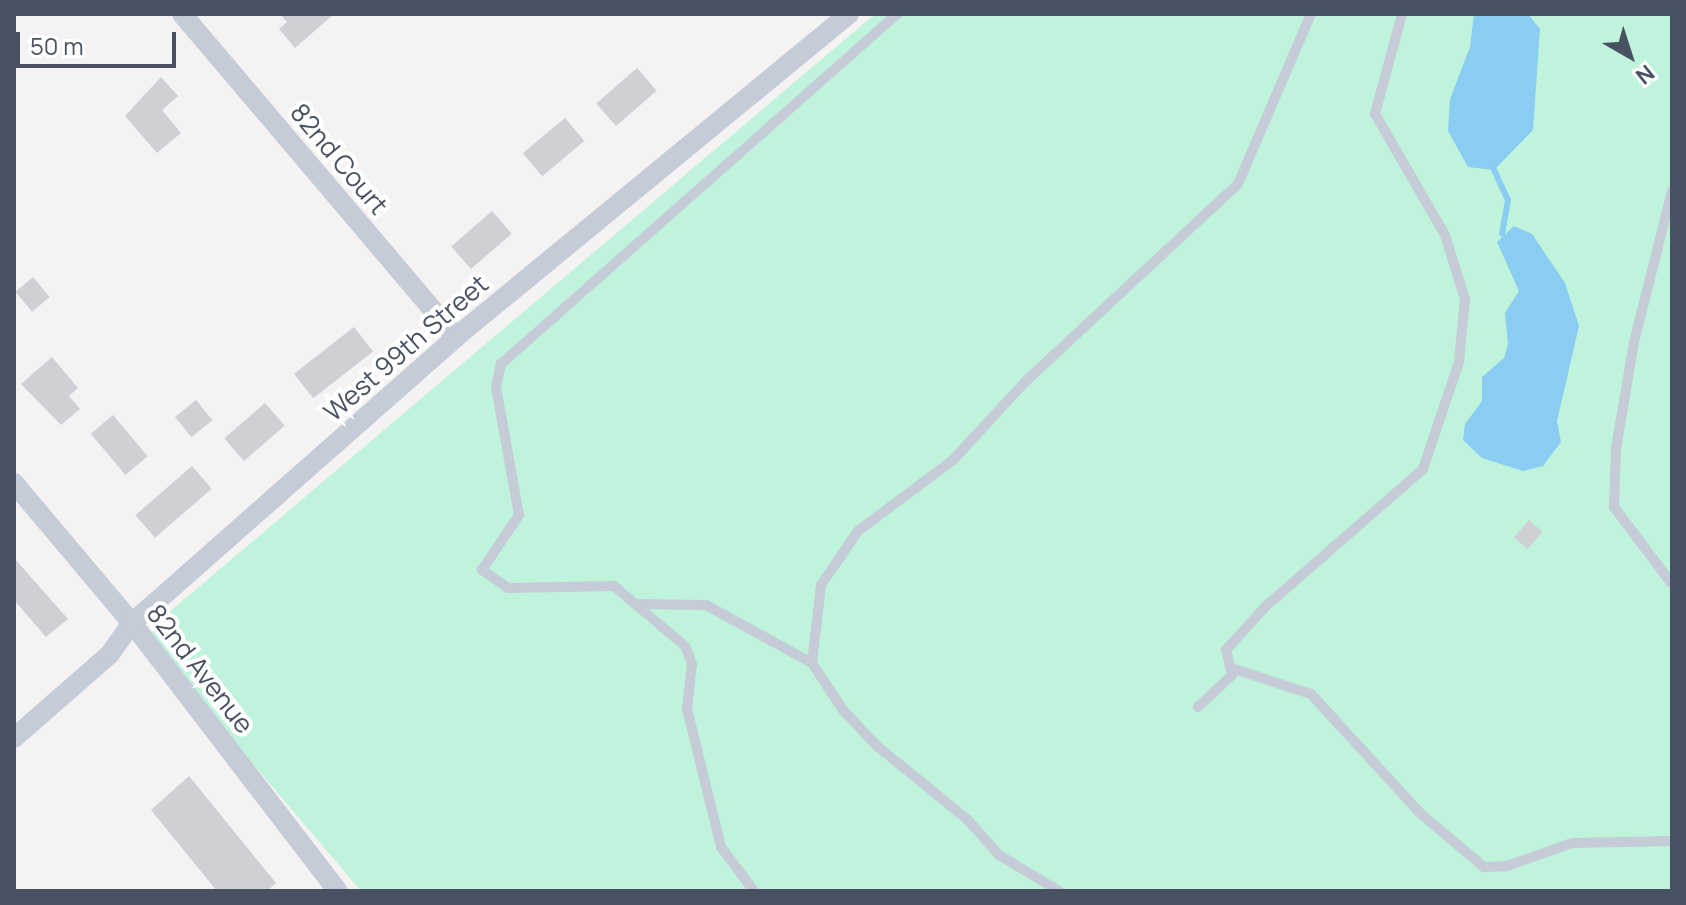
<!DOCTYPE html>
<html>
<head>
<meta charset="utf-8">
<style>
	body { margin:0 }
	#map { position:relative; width:1686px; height:905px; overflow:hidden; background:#f4f2f2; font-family:Manrope,sans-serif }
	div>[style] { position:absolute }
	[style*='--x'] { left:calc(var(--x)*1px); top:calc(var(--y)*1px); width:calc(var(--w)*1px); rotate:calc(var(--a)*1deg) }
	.green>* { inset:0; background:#bff3db }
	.water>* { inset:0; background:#8accf2 }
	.stream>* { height:6px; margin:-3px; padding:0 3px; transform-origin:3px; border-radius:3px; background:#8accf2 }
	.building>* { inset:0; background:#ced0d6; transform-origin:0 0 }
	.service>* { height:10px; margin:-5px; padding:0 5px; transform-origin:5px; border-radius:5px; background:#c5cbd7 }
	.minor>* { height:20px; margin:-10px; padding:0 10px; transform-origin:10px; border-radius:10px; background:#c5cbd7 }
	span { translate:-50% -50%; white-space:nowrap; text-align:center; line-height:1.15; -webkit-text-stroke:8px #fff; paint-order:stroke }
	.street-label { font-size:26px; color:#485161 }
	.frame { position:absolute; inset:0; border:16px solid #485161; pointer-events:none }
	.north { position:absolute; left:1590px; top:16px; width:80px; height:80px; -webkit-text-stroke:6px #fff; paint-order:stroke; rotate:141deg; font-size:22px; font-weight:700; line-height:32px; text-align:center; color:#485161 }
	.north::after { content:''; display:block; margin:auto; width:28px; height:36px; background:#485161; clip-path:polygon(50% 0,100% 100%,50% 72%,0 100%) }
	.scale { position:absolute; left:16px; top:32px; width:160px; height:36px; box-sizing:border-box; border:4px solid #485161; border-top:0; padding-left:10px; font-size:24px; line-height:28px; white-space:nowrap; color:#485161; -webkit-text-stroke:6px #fff; paint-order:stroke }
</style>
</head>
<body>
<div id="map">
	<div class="green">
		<div style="clip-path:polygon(875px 14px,1672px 14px,1672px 891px,361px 891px,169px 665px,152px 635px,154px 625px)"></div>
	</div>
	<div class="water">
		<div style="clip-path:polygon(1474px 14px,1528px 14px,1540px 29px,1533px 130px,1494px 170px,1468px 167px,1448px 131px,1450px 99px,1470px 47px)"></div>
		<div style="clip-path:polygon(1514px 226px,1532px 234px,1565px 283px,1579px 326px,1557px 421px,1561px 442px,1543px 466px,1523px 471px,1482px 458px,1463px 440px,1465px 424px,1482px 401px,1482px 377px,1504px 358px,1508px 344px,1505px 313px,1519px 291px,1497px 242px)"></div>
	</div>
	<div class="stream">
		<div style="--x:1494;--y:170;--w:33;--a:65"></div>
		<div style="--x:1508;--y:200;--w:34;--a:100"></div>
	</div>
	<div class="building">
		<div style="clip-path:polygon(280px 14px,334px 14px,295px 48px,279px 29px,287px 22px)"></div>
		<div style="left:637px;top:68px;width:30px;height:54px;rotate:49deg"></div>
		<div style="clip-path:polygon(161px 77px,178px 96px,162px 110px,181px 133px,157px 153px,125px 116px)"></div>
		<div style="left:565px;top:118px;width:30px;height:55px;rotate:50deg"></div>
		<div style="left:492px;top:211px;width:30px;height:54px;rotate:49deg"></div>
		<div style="left:33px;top:277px;width:26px;height:23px;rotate:50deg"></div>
		<div style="left:354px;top:327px;width:31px;height:76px;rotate:52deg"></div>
		<div style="clip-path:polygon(52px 357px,78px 388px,69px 396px,80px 409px,61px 425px,21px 384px)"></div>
		<div style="left:196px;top:400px;width:26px;height:27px;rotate:51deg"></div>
		<div style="left:265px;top:403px;width:30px;height:54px;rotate:49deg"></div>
		<div style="left:113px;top:415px;width:54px;height:29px;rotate:50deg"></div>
		<div style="left:192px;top:466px;width:30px;height:75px;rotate:49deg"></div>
		<div style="left:1529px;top:520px;width:18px;height:23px;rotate:41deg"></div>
		<div style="clip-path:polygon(14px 558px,68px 619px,46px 637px,14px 600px)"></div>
		<div style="clip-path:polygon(189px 776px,276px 883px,267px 891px,217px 891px,151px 810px)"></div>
	</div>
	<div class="service">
		<div style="--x:1672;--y:191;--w:156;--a:104.1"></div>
		<div style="--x:1634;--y:342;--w:108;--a:99.6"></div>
		<div style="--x:1616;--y:448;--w:59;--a:91.9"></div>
		<div style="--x:1614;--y:507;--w:96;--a:53"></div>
		<div style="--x:635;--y:604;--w:71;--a:0.8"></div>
		<div style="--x:706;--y:605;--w:121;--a:28.7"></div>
		<div style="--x:812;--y:663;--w:56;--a:56.6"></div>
		<div style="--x:843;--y:710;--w:48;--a:46.7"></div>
		<div style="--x:876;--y:745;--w:119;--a:39.2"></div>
		<div style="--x:968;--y:820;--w:47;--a:48.5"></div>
		<div style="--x:999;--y:855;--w:70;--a:31"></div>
		<div style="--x:812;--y:663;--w:79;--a:-83.4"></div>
		<div style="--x:821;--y:585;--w:65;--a:-55.6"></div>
		<div style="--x:858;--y:531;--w:119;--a:-36.8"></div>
		<div style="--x:953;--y:460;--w:108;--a:-47.3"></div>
		<div style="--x:1026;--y:381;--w:289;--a:-42.9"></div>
		<div style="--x:1238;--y:184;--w:185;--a:-66.8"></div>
		<div style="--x:1231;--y:668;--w:84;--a:18"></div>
		<div style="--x:1311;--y:694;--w:161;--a:47.5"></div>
		<div style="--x:1420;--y:813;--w:84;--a:40.2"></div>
		<div style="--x:1484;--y:867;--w:23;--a:-2"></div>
		<div style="--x:1507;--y:866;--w:69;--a:-19.5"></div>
		<div style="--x:1572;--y:843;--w:100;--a:-1.1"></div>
		<div style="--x:1198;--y:707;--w:47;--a:-43.3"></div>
		<div style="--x:1232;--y:675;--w:26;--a:-103"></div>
		<div style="--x:1226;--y:650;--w:58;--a:-47.8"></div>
		<div style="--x:1265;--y:607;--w:210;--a:-41.1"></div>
		<div style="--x:1423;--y:469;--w:113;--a:-71.4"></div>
		<div style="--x:1459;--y:362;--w:63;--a:-84.6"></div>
		<div style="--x:1465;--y:299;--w:67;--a:-107.4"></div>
		<div style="--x:1445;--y:235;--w:140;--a:-120"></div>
		<div style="--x:1375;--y:114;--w:104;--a:-74.9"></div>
		<div style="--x:754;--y:891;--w:55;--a:-126.9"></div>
		<div style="--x:721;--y:847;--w:142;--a:-103.8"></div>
		<div style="--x:687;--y:709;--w:45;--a:-83.7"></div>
		<div style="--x:692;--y:664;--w:19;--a:-111"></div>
		<div style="--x:685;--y:646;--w:93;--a:-139.8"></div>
		<div style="--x:614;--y:586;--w:106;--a:178.9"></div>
		<div style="--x:508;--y:588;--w:32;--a:-145"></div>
		<div style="--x:482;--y:570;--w:66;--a:-56.1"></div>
		<div style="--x:519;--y:515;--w:130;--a:-100.2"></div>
		<div style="--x:496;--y:387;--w:24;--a:-78"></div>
		<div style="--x:501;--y:364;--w:529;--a:-41.47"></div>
	</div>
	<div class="minor">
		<div style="--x:182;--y:14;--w:424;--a:49.7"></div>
		<div style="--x:14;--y:483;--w:183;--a:49.9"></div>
		<div style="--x:132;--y:623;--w:338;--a:52.5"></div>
		<div style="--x:14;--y:738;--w:128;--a:-41.2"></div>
		<div style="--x:110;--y:654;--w:38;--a:-55"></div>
		<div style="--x:132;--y:623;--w:432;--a:-41.4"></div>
		<div style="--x:456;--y:337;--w:509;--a:-39.42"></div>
	</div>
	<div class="street-label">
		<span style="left:339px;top:159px;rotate:50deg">82nd Court</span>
		<span style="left:406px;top:348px;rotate:-41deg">West 99th Street</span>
		<span style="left:200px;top:669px;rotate:52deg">82nd Avenue</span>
	</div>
	<div class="frame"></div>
	<div class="north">N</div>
	<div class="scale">50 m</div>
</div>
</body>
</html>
